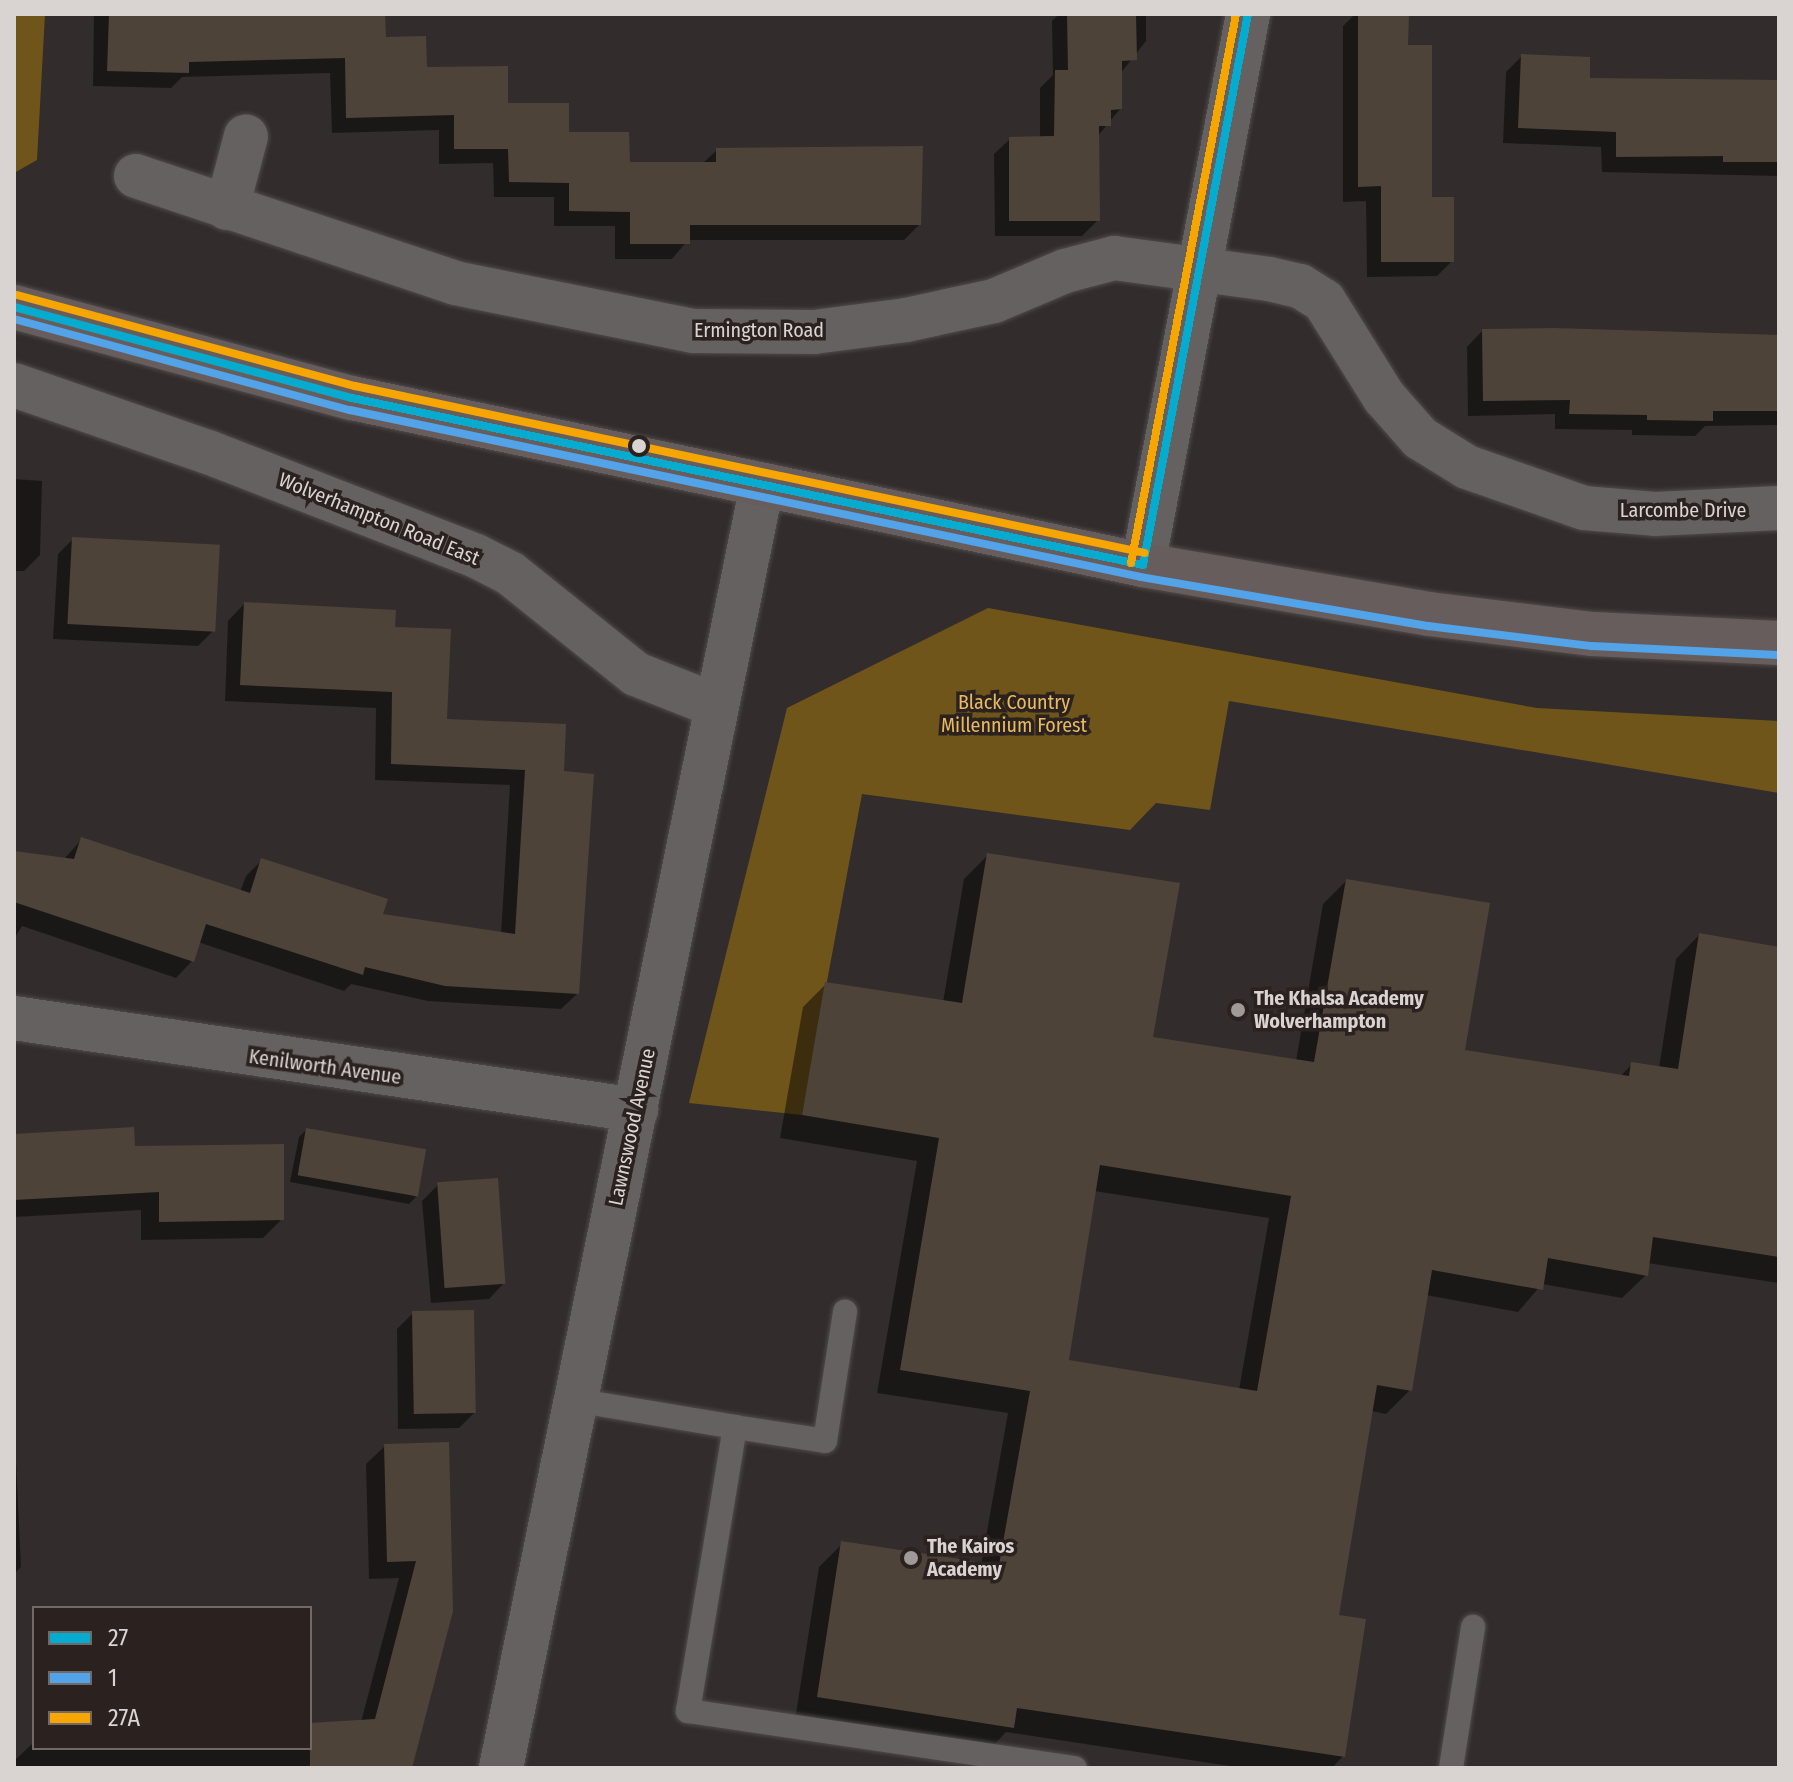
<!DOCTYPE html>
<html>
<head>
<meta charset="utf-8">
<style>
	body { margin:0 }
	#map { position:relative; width:1793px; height:1782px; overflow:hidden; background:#322d2c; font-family:"Fira Sans Condensed",sans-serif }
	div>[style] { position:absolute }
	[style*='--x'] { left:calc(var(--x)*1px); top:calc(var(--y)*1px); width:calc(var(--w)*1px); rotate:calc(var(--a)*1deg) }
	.forest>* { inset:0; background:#6f5519 }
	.shadow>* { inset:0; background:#0007 }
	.building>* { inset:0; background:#4e4339; transform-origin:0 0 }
	.roads { filter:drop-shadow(0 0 2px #4f4b4a) drop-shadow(0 0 2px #4f4b4a) }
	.lane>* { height:24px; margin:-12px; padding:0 12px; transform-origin:12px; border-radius:12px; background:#656160 }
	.street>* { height:44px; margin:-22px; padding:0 22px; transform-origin:22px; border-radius:22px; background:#656160 }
	.primary>* { height:44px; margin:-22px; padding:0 22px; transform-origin:22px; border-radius:22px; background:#685d5d }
	.bus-1>* { height:8px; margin:-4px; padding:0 4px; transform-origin:4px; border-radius:4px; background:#06acd0 }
	.bus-2>* { height:8px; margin:-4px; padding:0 4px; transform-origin:4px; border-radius:4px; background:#53a3e8 }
	.bus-3>* { height:8px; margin:-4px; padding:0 4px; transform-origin:4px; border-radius:4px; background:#f7a600 }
	.dots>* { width:22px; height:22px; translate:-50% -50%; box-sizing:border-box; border:4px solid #2b2220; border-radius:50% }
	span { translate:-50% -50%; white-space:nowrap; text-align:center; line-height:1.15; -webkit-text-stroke:7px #2b2220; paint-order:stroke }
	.street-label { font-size:20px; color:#d9d3d1 }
	.park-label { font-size:20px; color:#e8ba5f }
	.poi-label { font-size:20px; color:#d9d3d1; font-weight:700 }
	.left { translate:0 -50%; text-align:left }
	.frame { position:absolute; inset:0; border:16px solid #d9d3d1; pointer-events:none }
	.legend { position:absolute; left:32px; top:1606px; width:280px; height:144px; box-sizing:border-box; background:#2b2220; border:2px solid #716967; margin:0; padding:10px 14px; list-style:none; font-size:24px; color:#d9d3d1 }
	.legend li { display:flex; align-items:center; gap:16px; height:40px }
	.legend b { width:40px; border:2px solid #716967 }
</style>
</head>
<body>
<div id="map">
	<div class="forest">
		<div style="clip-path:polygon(14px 14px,45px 14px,37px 160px,14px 173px)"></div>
		<div style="clip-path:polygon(988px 608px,1537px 708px,1779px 721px,1779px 793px,1229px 701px,1210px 810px,1156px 803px,1130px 830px,862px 794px,802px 1115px,689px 1103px,787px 708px)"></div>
	</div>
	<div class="shadow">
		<div style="clip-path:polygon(94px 14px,383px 14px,384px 39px,425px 69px,628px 164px,702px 164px,717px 150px,920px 224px,904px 240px,688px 240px,672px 259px,615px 259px,615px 226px,554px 226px,554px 197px,494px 197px,493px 163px,439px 164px,439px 130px,332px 133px,330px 73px,182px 77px,171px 88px,93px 86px)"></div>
		<div style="clip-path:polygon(1059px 14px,1146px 14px,1146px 41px,1120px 74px,1120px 109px,1097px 137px,1098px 220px,1082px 236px,995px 236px,994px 154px,1010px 139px,1040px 138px,1040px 88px,1053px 75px,1052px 21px)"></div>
		<div style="clip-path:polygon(1355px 14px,1407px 14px,1406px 47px,1430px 199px,1452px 261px,1437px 276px,1367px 277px,1366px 201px,1343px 202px,1343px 26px)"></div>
		<div style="clip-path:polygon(1522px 56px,1588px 80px,1779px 82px,1779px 176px,1602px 172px,1601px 147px,1503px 143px,1506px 72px)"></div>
		<div style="clip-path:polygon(1482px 331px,1779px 336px,1779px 425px,1705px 426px,1695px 436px,1632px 435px,1632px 430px,1555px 429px,1555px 414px,1468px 416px,1467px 347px)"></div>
		<div style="clip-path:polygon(14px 479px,42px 481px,40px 555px,24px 571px,14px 571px)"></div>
		<div style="clip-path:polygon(73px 539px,214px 630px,198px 646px,53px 639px,58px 554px)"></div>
		<div style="clip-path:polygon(244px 604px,393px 629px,445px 721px,562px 773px,578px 993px,561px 1009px,428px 1001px,351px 984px,344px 991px,198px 942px,192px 961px,176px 978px,22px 926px,14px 939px,14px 853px,64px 859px,82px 839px,240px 892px,246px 876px,262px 860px,380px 915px,501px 934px,510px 785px,375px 780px,376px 708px,225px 701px,228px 621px)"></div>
		<div style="clip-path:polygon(evenodd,988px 855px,1151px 1038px,1296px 1061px,1323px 904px,1346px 881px,1463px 1051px,1620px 1077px,1632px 1064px,1659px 1068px,1676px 959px,1699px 935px,1779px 949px,1779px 1283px,1647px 1263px,1646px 1275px,1622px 1298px,1542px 1284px,1518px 1312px,1426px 1295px,1410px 1390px,1386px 1414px,1371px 1411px,1337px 1617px,1343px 1756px,1332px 1768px,1243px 1768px,1006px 1732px,989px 1750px,795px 1720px,819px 1567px,842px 1544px,981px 1565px,1008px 1413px,877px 1393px,917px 1161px,780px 1138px,803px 1007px,826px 984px,943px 1002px,964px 879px,988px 855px,1094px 1191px,1269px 1218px,1239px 1390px,1067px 1362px,1094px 1191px)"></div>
		<div style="clip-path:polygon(306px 1130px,416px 1197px,409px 1204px,290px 1182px,299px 1137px)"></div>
		<div style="clip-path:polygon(14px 1136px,133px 1148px,282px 1219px,263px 1238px,141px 1240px,141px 1210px,14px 1217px)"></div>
		<div style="clip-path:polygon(438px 1185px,504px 1283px,489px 1299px,431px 1303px,422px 1201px)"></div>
		<div style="clip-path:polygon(412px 1314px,474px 1413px,459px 1428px,398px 1429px,397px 1329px)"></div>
		<div style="clip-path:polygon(15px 1440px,21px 1567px,14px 1574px,14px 1440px)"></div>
		<div style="clip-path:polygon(447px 1444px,410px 1768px,15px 1768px,14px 1761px,33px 1743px,34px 1748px,310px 1748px,310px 1725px,361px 1722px,399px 1578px,369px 1579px,366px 1464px,385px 1446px)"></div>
	</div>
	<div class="building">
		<div style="clip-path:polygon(109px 14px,385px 14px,386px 37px,426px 36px,427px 67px,508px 66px,508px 103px,569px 103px,569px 132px,629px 132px,630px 162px,716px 162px,716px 148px,923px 146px,921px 225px,690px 225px,690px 244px,630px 244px,630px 212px,569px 211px,569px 183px,509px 182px,508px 149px,454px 149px,454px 115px,346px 118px,345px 58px,189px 62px,189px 73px,107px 71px)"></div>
		<div style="clip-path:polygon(1067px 14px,1136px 14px,1137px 60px,1122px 61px,1122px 109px,1111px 110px,1111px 126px,1099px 126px,1100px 221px,1009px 221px,1009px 137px,1054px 136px,1055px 70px,1068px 70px)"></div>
		<div style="clip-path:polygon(1358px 14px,1409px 14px,1408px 45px,1432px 45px,1432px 197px,1454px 197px,1454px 262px,1381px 262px,1381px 186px,1358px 187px)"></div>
		<div style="clip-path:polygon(1521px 54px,1590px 57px,1590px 78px,1779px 80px,1779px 162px,1723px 162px,1723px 156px,1616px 157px,1616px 132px,1518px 128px)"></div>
		<div style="clip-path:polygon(1554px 328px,1779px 335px,1779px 411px,1713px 411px,1713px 421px,1647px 420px,1647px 415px,1569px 414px,1570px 400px,1483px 401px,1482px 329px)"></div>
		<div style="left:72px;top:537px;width:148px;height:87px;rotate:3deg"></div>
		<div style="clip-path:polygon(244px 602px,396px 610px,395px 627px,451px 629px,447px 719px,566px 724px,564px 771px,594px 774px,579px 994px,445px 986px,365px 967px,363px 975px,206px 924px,194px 962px,14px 902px,14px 851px,74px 859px,81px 837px,250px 893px,261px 858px,388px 899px,383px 914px,515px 934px,525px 770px,391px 764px,392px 692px,240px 685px)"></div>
		<div style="clip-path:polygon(evenodd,987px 853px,1180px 883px,1153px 1037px,1314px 1062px,1346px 879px,1490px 903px,1465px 1050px,1629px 1076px,1631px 1062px,1678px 1069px,1699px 933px,1779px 947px,1779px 1257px,1653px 1237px,1648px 1276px,1548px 1258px,1543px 1290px,1432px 1270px,1412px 1391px,1377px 1385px,1339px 1615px,1366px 1619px,1345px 1757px,1017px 1708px,1014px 1728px,817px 1697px,841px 1541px,999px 1565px,1030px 1391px,900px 1370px,939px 1138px,802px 1115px,825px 982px,962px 1003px,987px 853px,1100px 1165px,1291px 1196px,1257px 1391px,1069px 1360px,1100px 1165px)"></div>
		<div style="clip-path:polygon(134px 1127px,135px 1146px,284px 1144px,284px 1220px,159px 1222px,159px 1192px,14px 1200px,14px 1134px)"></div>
		<div style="left:306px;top:1128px;width:122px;height:48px;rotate:10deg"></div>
		<div style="left:498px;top:1178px;width:106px;height:61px;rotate:86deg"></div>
		<div style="left:474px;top:1310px;width:103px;height:62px;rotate:89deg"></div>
		<div style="clip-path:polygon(449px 1442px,453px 1611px,412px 1768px,310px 1768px,310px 1723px,375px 1719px,416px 1561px,387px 1562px,384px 1444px)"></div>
	</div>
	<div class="roads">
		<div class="lane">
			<div style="--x:574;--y:1400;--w:163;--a:9.5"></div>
			<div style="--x:735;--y:1427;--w:288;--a:99.4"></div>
			<div style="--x:688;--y:1711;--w:391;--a:8.4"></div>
			<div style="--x:735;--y:1427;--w:91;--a:8.8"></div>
			<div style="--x:825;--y:1441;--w:131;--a:-81.2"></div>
			<div style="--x:1451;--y:1768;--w:143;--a:-81.1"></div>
		</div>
		<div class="street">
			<div style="--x:136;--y:176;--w:336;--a:18.5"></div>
			<div style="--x:455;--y:283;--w:243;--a:11.4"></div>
			<div style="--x:693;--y:331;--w:121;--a:0.5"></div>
			<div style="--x:814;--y:332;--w:93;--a:-7.4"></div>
			<div style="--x:906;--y:320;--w:90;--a:-12.2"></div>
			<div style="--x:994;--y:301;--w:77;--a:-22.9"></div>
			<div style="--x:1065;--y:271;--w:51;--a:-14.9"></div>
			<div style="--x:1114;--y:258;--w:156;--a:7.7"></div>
			<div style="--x:1269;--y:279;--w:32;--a:13"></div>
			<div style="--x:1300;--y:286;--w:28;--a:32"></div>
			<div style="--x:1324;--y:301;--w:113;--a:58"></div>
			<div style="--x:1384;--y:397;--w:55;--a:48.7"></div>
			<div style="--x:1420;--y:438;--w:55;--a:31.7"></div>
			<div style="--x:1467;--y:467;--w:124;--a:19.3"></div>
			<div style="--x:1584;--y:508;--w:71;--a:4.8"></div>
			<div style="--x:1655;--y:514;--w:124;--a:-2.8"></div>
			<div style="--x:227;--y:208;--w:74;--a:-75.2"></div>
			<div style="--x:14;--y:385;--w:205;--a:19.1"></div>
			<div style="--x:208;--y:452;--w:287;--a:21.2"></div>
			<div style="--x:476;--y:556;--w:39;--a:27"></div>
			<div style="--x:511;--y:574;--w:160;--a:38.7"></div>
			<div style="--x:636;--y:674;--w:87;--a:21.6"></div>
			<div style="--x:1143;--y:565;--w:561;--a:-79.21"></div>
			<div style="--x:14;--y:1018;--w:629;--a:8.41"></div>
			<div style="--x:501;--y:1768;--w:1309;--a:-78.5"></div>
		</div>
		<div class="primary">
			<div style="--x:14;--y:307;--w:350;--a:15.1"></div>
			<div style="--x:352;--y:398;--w:808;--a:11.92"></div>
			<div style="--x:1143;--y:565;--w:290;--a:9.7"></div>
			<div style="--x:1429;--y:614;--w:165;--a:7"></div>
			<div style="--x:1593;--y:634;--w:186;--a:2.8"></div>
		</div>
	</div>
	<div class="bus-1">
		<div style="--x:14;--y:307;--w:350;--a:15.1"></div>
		<div style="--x:352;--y:398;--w:808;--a:11.92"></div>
		<div style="--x:1143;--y:565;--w:561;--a:-79.21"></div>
	</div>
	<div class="bus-2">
		<div style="--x:14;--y:319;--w:348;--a:15.2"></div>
		<div style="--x:350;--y:410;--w:808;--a:11.92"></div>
		<div style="--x:1141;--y:577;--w:291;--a:9.7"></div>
		<div style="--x:1428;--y:626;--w:165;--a:7"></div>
		<div style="--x:1592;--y:646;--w:186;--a:2.8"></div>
	</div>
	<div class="bus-3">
		<div style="--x:17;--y:295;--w:350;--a:15.1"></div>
		<div style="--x:355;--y:386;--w:807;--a:11.94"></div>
		<div style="--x:1131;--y:563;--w:559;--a:-79.17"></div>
	</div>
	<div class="dots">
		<div style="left:639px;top:446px;background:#d9d3d1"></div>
		<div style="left:1238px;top:1010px;background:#9f9997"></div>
		<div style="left:911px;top:1558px;background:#9f9997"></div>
	</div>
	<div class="street-label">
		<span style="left:759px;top:330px">Ermington Road</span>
		<span style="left:1683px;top:510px">Larcombe Drive</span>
		<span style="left:379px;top:519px;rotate:22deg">Wolverhampton Road East</span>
		<span style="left:325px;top:1067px;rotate:8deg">Kenilworth Avenue</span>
		<span style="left:632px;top:1127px;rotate:-78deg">Lawnswood Avenue</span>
	</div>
	<div class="park-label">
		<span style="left:1014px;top:714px">Black Country<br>Millennium Forest</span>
	</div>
	<div class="poi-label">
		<span class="left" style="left:1254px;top:1010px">The Khalsa Academy<br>Wolverhampton</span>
		<span class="left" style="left:927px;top:1558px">The Kairos<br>Academy</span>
	</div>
	<div class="frame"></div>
	<ul class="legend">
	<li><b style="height:10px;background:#06acd0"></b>27</li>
	<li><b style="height:10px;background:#53a3e8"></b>1</li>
	<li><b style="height:10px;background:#f7a600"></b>27A</li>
	</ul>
</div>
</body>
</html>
